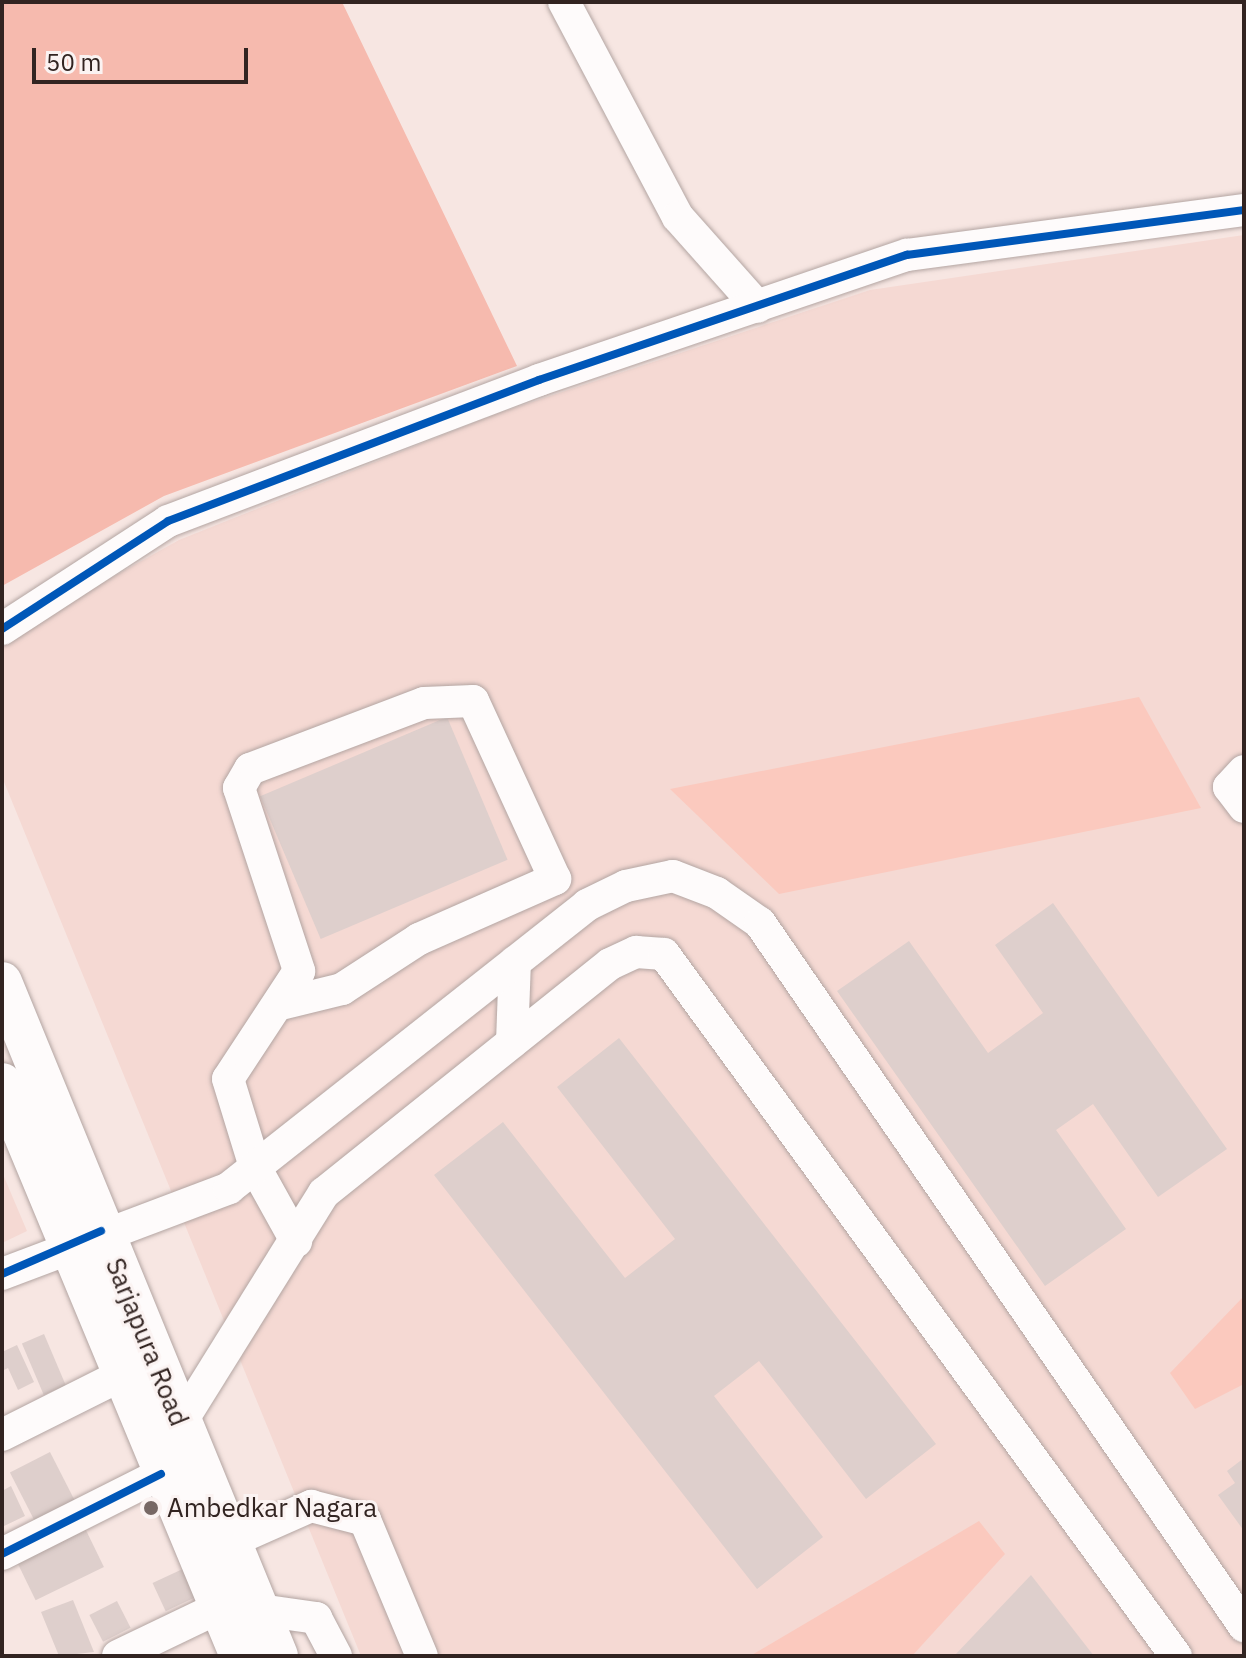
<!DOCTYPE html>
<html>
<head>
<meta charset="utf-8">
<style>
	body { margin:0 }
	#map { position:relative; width:1246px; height:1658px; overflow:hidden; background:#f7e6e2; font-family:"IBM Plex Sans",sans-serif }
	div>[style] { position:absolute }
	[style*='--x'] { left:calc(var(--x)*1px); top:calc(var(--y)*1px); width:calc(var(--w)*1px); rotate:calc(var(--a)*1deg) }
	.built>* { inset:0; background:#f5d9d3 }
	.green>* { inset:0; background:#fbc9be }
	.forest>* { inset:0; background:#f6baae }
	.building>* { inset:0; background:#decfcc; transform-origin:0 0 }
	.roads { filter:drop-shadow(0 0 2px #b3a5a2) drop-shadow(0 0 2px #b3a5a2) }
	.minor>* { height:32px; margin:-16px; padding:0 16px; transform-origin:16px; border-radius:16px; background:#fefbfb }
	.major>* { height:40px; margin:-20px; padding:0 20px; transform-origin:20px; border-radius:20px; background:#fefbfb }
	.cycleway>* { height:8px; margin:-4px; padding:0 4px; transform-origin:4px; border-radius:4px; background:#0057b8 }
	.dots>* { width:22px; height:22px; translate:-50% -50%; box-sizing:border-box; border:4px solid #fbf3f2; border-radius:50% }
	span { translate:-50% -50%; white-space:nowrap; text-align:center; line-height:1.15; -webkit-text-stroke:6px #fbf3f2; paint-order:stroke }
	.street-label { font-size:26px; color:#322421 }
	.poi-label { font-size:26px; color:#322421 }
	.left { translate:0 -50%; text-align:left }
	.frame { position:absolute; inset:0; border:4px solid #322421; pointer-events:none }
	.scale { position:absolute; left:32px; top:48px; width:216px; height:36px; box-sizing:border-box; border:4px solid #322421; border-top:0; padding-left:10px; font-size:24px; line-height:28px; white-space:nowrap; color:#322421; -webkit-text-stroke:6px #fbf3f2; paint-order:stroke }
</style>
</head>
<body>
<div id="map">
	<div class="built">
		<div style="clip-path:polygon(1244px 235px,1244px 1656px,361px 1656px,2px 777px,2px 639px,179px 540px,493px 415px,870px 290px)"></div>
		<div style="clip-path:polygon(2px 1172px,27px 1231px,2px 1243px)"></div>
	</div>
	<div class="green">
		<div style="clip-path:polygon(1139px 697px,1201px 808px,779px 894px,670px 789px)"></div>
		<div style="clip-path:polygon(1244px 1296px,1244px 1384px,1195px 1409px,1170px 1373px)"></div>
		<div style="clip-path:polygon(979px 1521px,1005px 1554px,912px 1656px,750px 1656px)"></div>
	</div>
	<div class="forest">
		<div style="clip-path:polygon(2px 2px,342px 2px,517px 366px,164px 496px,2px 586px)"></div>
	</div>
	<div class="building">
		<div style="left:447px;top:717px;width:155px;height:203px;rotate:67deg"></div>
		<div style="clip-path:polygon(1053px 903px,1227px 1149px,1158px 1197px,1093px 1104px,1056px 1130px,1126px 1229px,1045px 1286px,837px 991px,909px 941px,988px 1053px,1043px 1013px,995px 945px)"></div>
		<div style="clip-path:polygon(619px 1038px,936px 1444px,866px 1499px,759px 1361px,714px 1396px,823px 1537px,757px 1589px,434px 1175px,503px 1122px,625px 1278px,675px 1239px,557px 1087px)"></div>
		<div style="left:44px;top:1334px;width:56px;height:24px;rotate:67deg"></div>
		<div style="clip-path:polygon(17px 1345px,34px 1382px,18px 1390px,8px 1368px,2px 1371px,2px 1352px)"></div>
		<div style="left:50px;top:1452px;width:54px;height:45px;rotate:63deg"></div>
		<div style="clip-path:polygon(1244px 1458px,1244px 1531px,1218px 1495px,1235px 1483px,1227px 1471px)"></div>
		<div style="clip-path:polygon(11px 1486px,25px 1516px,2px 1527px,2px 1491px)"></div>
		<div style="left:82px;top:1522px;width:50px;height:76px;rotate:64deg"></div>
		<div style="left:187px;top:1567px;width:31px;height:38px;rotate:65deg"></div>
		<div style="clip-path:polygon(1031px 1575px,1094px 1656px,954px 1656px)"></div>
		<div style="clip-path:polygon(73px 1600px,94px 1652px,59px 1656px,41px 1612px)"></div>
		<div style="left:117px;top:1601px;width:30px;height:31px;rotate:63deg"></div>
	</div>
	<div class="roads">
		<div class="minor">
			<div style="--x:564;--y:2;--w:243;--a:62.1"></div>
			<div style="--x:678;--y:217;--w:120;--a:48.4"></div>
			<div style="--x:2;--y:629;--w:198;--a:-33"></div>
			<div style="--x:168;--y:521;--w:397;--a:-20.8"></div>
			<div style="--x:539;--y:380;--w:389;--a:-18.8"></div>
			<div style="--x:907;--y:255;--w:340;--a:-7.6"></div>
			<div style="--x:1244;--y:771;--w:22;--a:133"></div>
			<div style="--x:1229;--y:787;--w:25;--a:53"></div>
			<div style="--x:281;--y:1004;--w:63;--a:-13.8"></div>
			<div style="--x:342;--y:989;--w:92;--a:-33"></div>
			<div style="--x:419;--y:939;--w:149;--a:-23.8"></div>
			<div style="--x:555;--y:879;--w:196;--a:-114.7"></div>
			<div style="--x:473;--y:701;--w:49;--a:177.7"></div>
			<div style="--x:424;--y:703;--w:186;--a:159.2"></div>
			<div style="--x:250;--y:769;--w:22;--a:120"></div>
			<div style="--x:239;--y:788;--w:193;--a:71.8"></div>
			<div style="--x:299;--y:971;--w:129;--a:123.3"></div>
			<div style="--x:228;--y:1079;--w:92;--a:72.9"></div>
			<div style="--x:255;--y:1167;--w:85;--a:61"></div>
			<div style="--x:512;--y:1042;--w:80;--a:-87.9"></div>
			<div style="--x:2;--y:1274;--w:243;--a:-20.7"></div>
			<div style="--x:229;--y:1188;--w:456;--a:-38.3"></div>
			<div style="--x:587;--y:905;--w:43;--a:-26"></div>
			<div style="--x:626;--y:886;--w:48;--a:-12"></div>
			<div style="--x:673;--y:876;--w:47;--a:21.1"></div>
			<div style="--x:717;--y:893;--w:52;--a:34.9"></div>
			<div style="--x:760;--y:923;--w:854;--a:55.45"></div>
			<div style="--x:180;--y:1424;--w:272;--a:-58.1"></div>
			<div style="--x:324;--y:1193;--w:366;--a:-38.7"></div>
			<div style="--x:610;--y:964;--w:29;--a:-25"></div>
			<div style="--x:636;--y:952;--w:28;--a:4"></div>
			<div style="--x:664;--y:954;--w:869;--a:53.9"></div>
			<div style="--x:2;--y:1435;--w:132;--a:-26.6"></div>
			<div style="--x:230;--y:1542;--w:89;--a:-24"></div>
			<div style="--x:311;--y:1506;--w:56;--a:14.5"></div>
			<div style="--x:365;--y:1520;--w:147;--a:67.3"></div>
			<div style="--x:2;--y:1554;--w:178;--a:-26.7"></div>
			<div style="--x:260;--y:1610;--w:57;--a:8.1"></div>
			<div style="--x:316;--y:1618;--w:43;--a:62.2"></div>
			<div style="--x:118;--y:1656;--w:136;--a:-25.6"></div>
		</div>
		<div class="major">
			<div style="--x:2;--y:982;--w:728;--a:67.73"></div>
			<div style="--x:2;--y:1083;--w:620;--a:67.44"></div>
		</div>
	</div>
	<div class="cycleway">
		<div style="--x:2;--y:629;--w:198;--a:-33"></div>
		<div style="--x:168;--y:521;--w:397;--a:-20.8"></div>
		<div style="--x:539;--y:380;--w:389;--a:-18.8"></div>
		<div style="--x:907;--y:255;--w:340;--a:-7.6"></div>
		<div style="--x:2;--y:1274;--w:108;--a:-23.5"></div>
		<div style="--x:2;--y:1554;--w:178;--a:-26.7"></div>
	</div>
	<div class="dots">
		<div style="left:151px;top:1508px;background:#776865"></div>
	</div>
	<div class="street-label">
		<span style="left:147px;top:1342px;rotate:68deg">Sarjapura Road</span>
	</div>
	<div class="poi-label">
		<span class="left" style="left:167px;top:1508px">Ambedkar Nagara</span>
	</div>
	<div class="frame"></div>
	<div class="scale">50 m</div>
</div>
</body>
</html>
